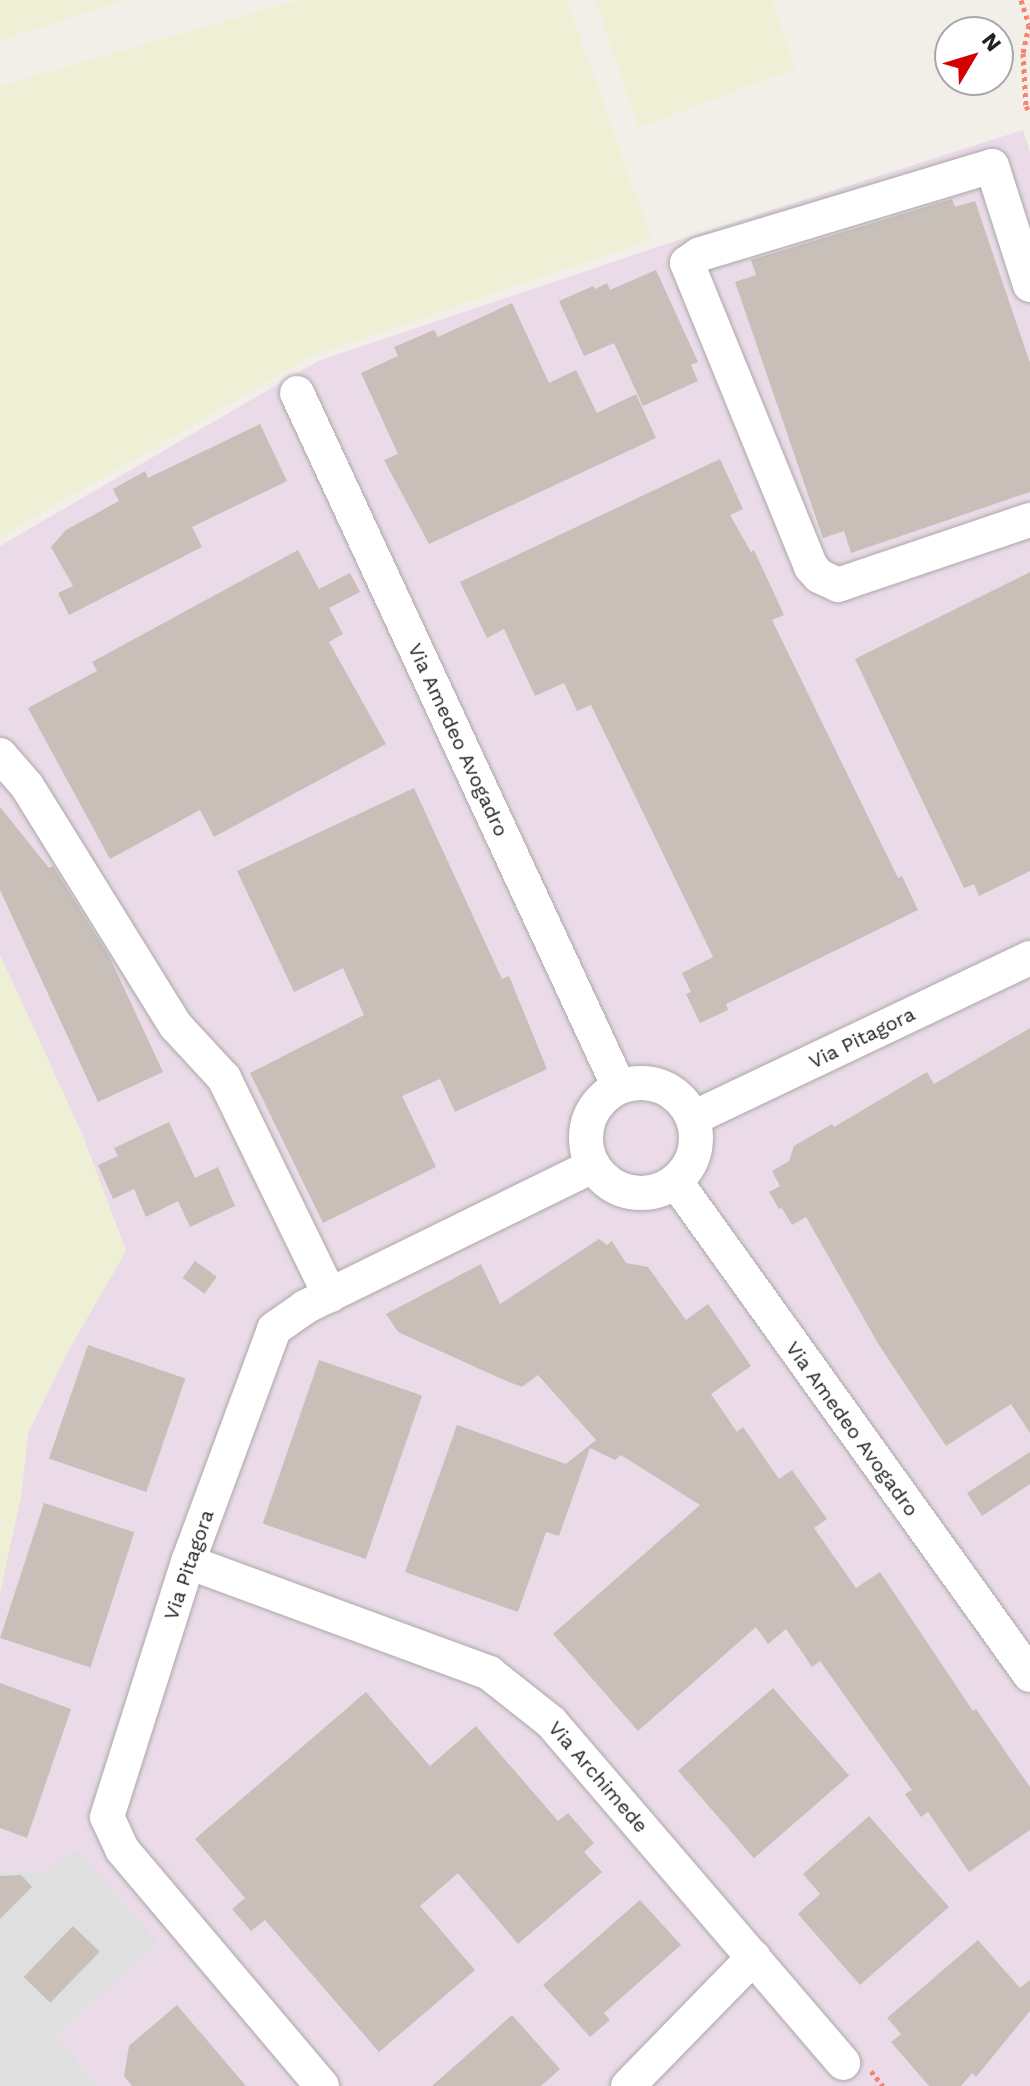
<!DOCTYPE html>
<html>
<head>
<meta charset="utf-8">
<style>
	body { margin:0 }
	#map { position:relative; width:1030px; height:2086px; overflow:hidden; background:#f2efe9; font-family:"Work Sans",sans-serif }
	div>[style] { position:absolute }
	[style*='--x'] { left:calc(var(--x)*1px); top:calc(var(--y)*1px); width:calc(var(--w)*1px); rotate:calc(var(--a)*1deg) }
	.residential>* { inset:0; background:#e0dfdf }
	.industrial>* { inset:0; background:#ebdbe8 }
	.farmland>* { inset:0; background:#eef0d5 }
	.building>* { inset:0; background:#c7bfb8; transform-origin:0 0 }
	.path>* { height:5px; margin-top:-2.5px; transform-origin:0; background:repeating-linear-gradient(90deg,#fa8072 0 4px,transparent 0 8px) }
	.roads { filter:drop-shadow(0 0 2px #a9a9a9) drop-shadow(0 0 2px #a9a9a9) }
	.minor>* { height:34px; margin:-17px; padding:0 17px; transform-origin:17px; border-radius:17px; background:#fff }
	.minor>.ring { margin:-17px; padding:0; box-sizing:content-box; background:none; border:34px solid #fff; border-radius:50% }
	span { translate:-50% -50%; white-space:nowrap; text-align:center; line-height:1.15; -webkit-text-stroke:7px #fff; paint-order:stroke }
	.street-label { font-size:20px; color:#222 }
	.north { position:absolute; left:934px; top:16px; width:80px; height:80px; box-sizing:border-box; background:#fff; border:2px solid #a7a7a7; border-radius:50%; rotate:52deg; font-size:22px; font-weight:700; line-height:32px; text-align:center; color:#222 }
	.north::after { content:''; display:block; margin:auto; width:28px; height:36px; background:#d40000; clip-path:polygon(50% 0,100% 100%,50% 72%,0 100%) }
</style>
</head>
<body>
<div id="map">
	<div class="residential">
		<div style="clip-path:polygon(77px 1849px,159px 1943px,57px 2035px,98px 2086px,0 2086px,0 1871px,43px 1871px)"></div>
	</div>
	<div class="industrial">
		<div style="clip-path:polygon(1023px 130px,1030px 152px,1030px 2086px,98px 2086px,57px 2035px,159px 1943px,77px 1850px,43px 1872px,0 1871px,0 1592px,21px 1496px,28px 1433px,69px 1349px,126px 1251px,82px 1134px,0 955px,0 546px,318px 361px,669px 243px)"></div>
	</div>
	<div class="farmland">
		<div style="clip-path:polygon(0 0,124px 0,0 40px)"></div>
		<div style="clip-path:polygon(298px 0,567px 0,651px 239px,310px 357px,0 537px,0 86px)"></div>
		<div style="clip-path:polygon(595px 0,771px 0,796px 68px,638px 128px)"></div>
		<div style="clip-path:polygon(0 955px,82px 1134px,126px 1251px,69px 1349px,28px 1433px,21px 1496px,0 1592px)"></div>
	</div>
	<div class="building">
		<div style="clip-path:polygon(952px 199px,955px 207px,975px 201px,1030px 363px,1030px 492px,851px 553px,844px 531px,823px 538px,735px 282px,756px 275px,751px 260px)"></div>
		<div style="clip-path:polygon(656px 270px,698px 362px,691px 365px,698px 381px,643px 406px,614px 343px,584px 356px,559px 301px,593px 286px,595px 289px,607px 283px,610px 290px)"></div>
		<div style="clip-path:polygon(512px 303px,549px 383px,576px 370px,597px 413px,636px 394px,656px 438px,429px 544px,384px 460px,398px 454px,361px 373px,398px 356px,394px 347px,434px 330px,438px 337px)"></div>
		<div style="clip-path:polygon(260px 424px,287px 481px,192px 527px,202px 547px,69px 615px,58px 593px,73px 586px,51px 547px,66px 530px,119px 501px,113px 489px,145px 471px,148px 478px)"></div>
		<div style="clip-path:polygon(720px 459px,743px 509px,730px 515px,751px 552px,754px 550px,784px 615px,772px 620px,898px 878px,902px 876px,918px 910px,726px 1004px,728px 1010px,700px 1023px,686px 994px,691px 992px,682px 973px,713px 957px,591px 705px,577px 711px,564px 683px,535px 696px,504px 629px,487px 638px,460px 582px)"></div>
		<div style="clip-path:polygon(298px 550px,319px 589px,350px 573px,360px 592px,329px 608px,343px 634px,329px 642px,386px 744px,214px 837px,200px 810px,110px 859px,28px 708px,97px 671px,92px 662px)"></div>
		<div style="clip-path:polygon(1030px 572px,1030px 871px,979px 896px,974px 884px,964px 888px,855px 659px)"></div>
		<div style="clip-path:polygon(414px 788px,502px 979px,509px 976px,547px 1069px,455px 1112px,440px 1079px,402px 1096px,436px 1167px,323px 1223px,250px 1073px,364px 1015px,343px 968px,294px 992px,237px 871px)"></div>
		<div style="clip-path:polygon(0 807px,49px 868px,53px 866px,109px 956px,163px 1072px,98px 1102px,0 890px)"></div>
		<div style="clip-path:polygon(1030px 1028px,1030px 1433px,1011px 1404px,946px 1446px,879px 1345px,806px 1217px,792px 1225px,782px 1208px,779px 1209px,769px 1192px,780px 1186px,772px 1171px,789px 1161px,794px 1146px,832px 1124px,834px 1127px,927px 1072px,934px 1084px)"></div>
		<div style="clip-path:polygon(169px 1122px,195px 1178px,218px 1167px,235px 1206px,190px 1227px,178px 1201px,146px 1217px,134px 1189px,113px 1199px,98px 1165px,118px 1156px,114px 1148px)"></div>
		<div style="clip-path:polygon(599px 1239px,607px 1245px,612px 1241px,626px 1263px,648px 1267px,686px 1320px,708px 1304px,751px 1366px,711px 1394px,737px 1432px,743px 1427px,779px 1479px,792px 1470px,827px 1519px,814px 1528px,856px 1588px,880px 1572px,973px 1711px,976px 1709px,1030px 1787px,1030px 1830px,969px 1872px,928px 1812px,921px 1817px,905px 1794px,912px 1790px,820px 1661px,812px 1667px,786px 1629px,768px 1644px,756px 1627px,638px 1731px,553px 1634px,700px 1505px,621px 1455px,615px 1460px,590px 1448px,559px 1536px,546px 1532px,518px 1612px,405px 1572px,457px 1425px,566px 1464px,596px 1440px,538px 1375px,522px 1387px,504px 1380px,398px 1332px,386px 1314px,481px 1264px,500px 1304px)"></div>
		<div style="left:195px;top:1261px;width:27px;height:21px;rotate:36deg"></div>
		<div style="left:88px;top:1345px;width:103px;height:120px;rotate:19deg"></div>
		<div style="left:319px;top:1360px;width:109px;height:173px;rotate:19deg"></div>
		<div style="clip-path:polygon(1030px 1452px,1030px 1484px,982px 1516px,967px 1493px)"></div>
		<div style="left:44px;top:1503px;width:95px;height:142px;rotate:18deg"></div>
		<div style="clip-path:polygon(0 1683px,71px 1709px,27px 1838px,0 1828px)"></div>
		<div style="left:773px;top:1688px;width:116px;height:126px;rotate:49deg"></div>
		<div style="clip-path:polygon(366px 1692px,430px 1766px,476px 1726px,558px 1821px,568px 1813px,594px 1843px,584px 1852px,602px 1872px,518px 1944px,458px 1873px,420px 1906px,475px 1970px,379px 2052px,265px 1920px,251px 1931px,232px 1909px,245px 1898px,195px 1839px)"></div>
		<div style="clip-path:polygon(869px 1816px,949px 1907px,860px 1985px,798px 1914px,820px 1894px,803px 1874px)"></div>
		<div style="clip-path:polygon(21px 1875px,32px 1887px,0 1919px,0 1876px)"></div>
		<div style="clip-path:polygon(640px 1900px,681px 1945px,604px 2013px,610px 2020px,590px 2037px,543px 1985px)"></div>
		<div style="left:73px;top:1926px;width:37px;height:71px;rotate:44deg"></div>
		<div style="clip-path:polygon(978px 1940px,1020px 1988px,1030px 1980px,1030px 2011px,976px 2077px,972px 2073px,961px 2086px,929px 2086px,891px 2042px,901px 2034px,887px 2018px)"></div>
		<div style="clip-path:polygon(177px 2005px,246px 2086px,132px 2086px,124px 2076px,129px 2046px)"></div>
		<div style="clip-path:polygon(512px 2015px,560px 2069px,541px 2086px,432px 2086px)"></div>
	</div>
	<div class="path">
		<div style="--x:1021;--y:0;--w:26;--a:72"></div>
		<div style="--x:1029;--y:25;--w:29;--a:102"></div>
		<div style="--x:1023;--y:53;--w:53;--a:86.8"></div>
		<div style="--x:1026;--y:106;--w:8;--a:60"></div>
		<div style="--x:871;--y:2071;--w:19;--a:51"></div>
	</div>
	<div class="roads">
		<div class="minor">
			<div style="--x:1030;--y:285;--w:125;--a:-107.7"></div>
			<div style="--x:992;--y:166;--w:305;--a:163.2"></div>
			<div style="--x:700;--y:254;--w:16;--a:145"></div>
			<div style="--x:687;--y:263;--w:328;--a:67.8"></div>
			<div style="--x:811;--y:567;--w:12;--a:48"></div>
			<div style="--x:819;--y:576;--w:21;--a:25"></div>
			<div style="--x:838;--y:585;--w:203;--a:-18.7"></div>
			<div style="--x:297;--y:393;--w:765;--a:65.11"></div>
			<div style="--x:0;--y:755;--w:41;--a:48.9"></div>
			<div style="--x:27;--y:786;--w:282;--a:58.2"></div>
			<div style="--x:176;--y:1026;--w:71;--a:47.3"></div>
			<div style="--x:224;--y:1078;--w:242;--a:64"></div>
			<div class="ring" style="left:586px;top:1083px;width:76px;height:76px"></div>
			<div style="--x:693;--y:1118;--w:373;--a:-25.4"></div>
			<div style="--x:676;--y:1182;--w:607;--a:54.32"></div>
			<div style="--x:188;--y:1562;--w:321;--a:20.2"></div>
			<div style="--x:489;--y:1673;--w:79;--a:38.3"></div>
			<div style="--x:551;--y:1722;--w:449;--a:49.4"></div>
			<div style="--x:322;--y:2086;--w:310;--a:-130.2"></div>
			<div style="--x:122;--y:1849;--w:35;--a:-115"></div>
			<div style="--x:107;--y:1817;--w:268;--a:-72.4"></div>
			<div style="--x:188;--y:1562;--w:248;--a:-69.7"></div>
			<div style="--x:274;--y:1329;--w:38;--a:-35"></div>
			<div style="--x:305;--y:1307;--w:321;--a:-26.1"></div>
			<div style="--x:628;--y:2086;--w:180;--a:-45.7"></div>
		</div>
	</div>
	<div class="street-label">
		<span style="left:458px;top:740px;rotate:65deg">Via Amedeo Avogadro</span>
		<span style="left:862px;top:1038px;rotate:-26deg">Via Pitagora</span>
		<span style="left:852px;top:1429px;rotate:54deg">Via Amedeo Avogadro</span>
		<span style="left:189px;top:1565px;rotate:-71deg">Via Pitagora</span>
		<span style="left:598px;top:1777px;rotate:49deg">Via Archimede</span>
	</div>
	<div class="north">N</div>
</div>
</body>
</html>
